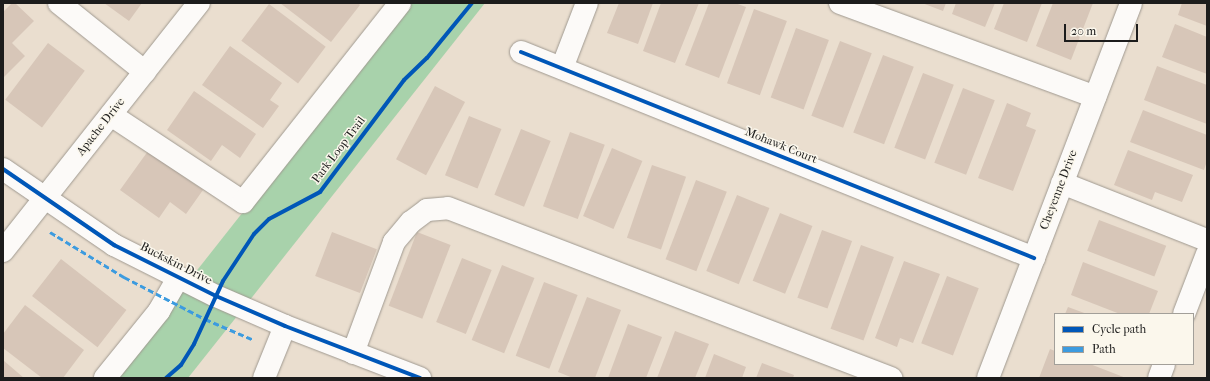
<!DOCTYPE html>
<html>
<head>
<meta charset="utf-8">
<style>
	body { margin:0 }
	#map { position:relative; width:1210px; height:381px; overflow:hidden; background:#eadecf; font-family:"IM FELL French Canon",serif }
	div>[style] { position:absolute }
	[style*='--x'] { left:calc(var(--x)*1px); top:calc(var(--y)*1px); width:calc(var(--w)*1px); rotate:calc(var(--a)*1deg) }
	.green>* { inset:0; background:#a8d2ab }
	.building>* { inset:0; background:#d7c6b8; transform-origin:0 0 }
	.roads { filter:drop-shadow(0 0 1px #9f9990) drop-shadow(0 0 1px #9f9990) }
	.minor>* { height:22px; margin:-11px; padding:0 11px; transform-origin:11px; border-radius:11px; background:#fcfaf8 }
	.quiet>* { height:3px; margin-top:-1.5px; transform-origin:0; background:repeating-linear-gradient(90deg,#3c9bdf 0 6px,transparent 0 9px) }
	.cycleway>* { height:4px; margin:-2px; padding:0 2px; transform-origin:2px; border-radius:2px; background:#0057b8 }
	span { translate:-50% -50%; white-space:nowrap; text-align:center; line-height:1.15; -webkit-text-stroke:3px #fbf7ec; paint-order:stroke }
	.street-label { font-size:12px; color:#1c1c1c }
	.frame { position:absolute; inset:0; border:4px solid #1c1c1c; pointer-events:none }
	.legend { position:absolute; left:1054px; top:313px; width:140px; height:52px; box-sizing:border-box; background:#fbf7ec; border:1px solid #a29f99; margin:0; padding:5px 7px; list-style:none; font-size:12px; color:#1c1c1c }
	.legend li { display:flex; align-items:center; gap:8px; height:20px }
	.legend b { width:20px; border:1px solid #a29f99 }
	.scale { position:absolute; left:1064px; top:24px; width:74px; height:18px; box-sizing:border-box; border:2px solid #1c1c1c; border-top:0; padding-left:5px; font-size:12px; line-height:14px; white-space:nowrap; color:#1c1c1c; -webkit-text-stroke:3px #fbf7ec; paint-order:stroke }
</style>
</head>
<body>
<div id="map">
	<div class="green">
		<div style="clip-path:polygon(408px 3px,485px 3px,188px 378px,112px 378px)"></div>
	</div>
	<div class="building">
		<div style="clip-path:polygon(12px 3px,15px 3px,34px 21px,12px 43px,25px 56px,3px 78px,3px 12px)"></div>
		<div style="clip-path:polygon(104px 3px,142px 3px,129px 21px)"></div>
		<div style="clip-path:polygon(280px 3px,358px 3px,360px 5px,331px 42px)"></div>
		<div style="clip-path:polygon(619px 3px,653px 3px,638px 44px,607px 33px)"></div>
		<div style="clip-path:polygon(661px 3px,699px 3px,675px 63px,643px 51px)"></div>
		<div style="clip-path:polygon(709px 3px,735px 3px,746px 7px,719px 78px,685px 65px)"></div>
		<div style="clip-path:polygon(922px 3px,946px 3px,943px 11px)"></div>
		<div style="clip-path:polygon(956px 3px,995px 3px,985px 27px,952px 14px)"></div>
		<div style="clip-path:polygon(1004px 3px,1042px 3px,1027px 42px,994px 29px)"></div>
		<div style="clip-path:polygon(1053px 3px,1093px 3px,1071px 60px,1036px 46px)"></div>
		<div style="clip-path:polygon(1182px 3px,1207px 3px,1207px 26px,1178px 15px)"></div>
		<div style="left:269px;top:4px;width:71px;height:46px;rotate:37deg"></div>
		<div style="left:754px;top:9px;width:35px;height:79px;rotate:20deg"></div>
		<div style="clip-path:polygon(1175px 24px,1207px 37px,1207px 74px,1162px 57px)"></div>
		<div style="left:796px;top:28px;width:35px;height:74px;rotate:20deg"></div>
		<div style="left:840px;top:41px;width:34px;height:80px;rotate:21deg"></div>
		<div style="left:48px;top:43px;width:46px;height:71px;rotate:37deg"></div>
		<div style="clip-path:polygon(230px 46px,282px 83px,270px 100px,279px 106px,263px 128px,202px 85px)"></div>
		<div style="left:883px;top:55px;width:33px;height:83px;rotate:21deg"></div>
		<div style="clip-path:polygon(1157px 66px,1207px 85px,1207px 124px,1144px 100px)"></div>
		<div style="left:923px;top:73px;width:33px;height:80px;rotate:21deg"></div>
		<div style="left:435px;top:86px;width:34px;height:83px;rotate:28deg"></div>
		<div style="left:963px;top:88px;width:34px;height:80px;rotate:21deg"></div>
		<div style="clip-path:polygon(194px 91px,256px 134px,240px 158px,222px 145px,211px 161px,167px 130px)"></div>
		<div style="clip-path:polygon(1007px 103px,1031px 113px,1026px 126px,1036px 130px,1013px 191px,978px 178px)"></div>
		<div style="clip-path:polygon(1143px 110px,1207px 135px,1207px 161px,1204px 170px,1130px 142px)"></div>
		<div style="left:469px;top:116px;width:35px;height:64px;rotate:22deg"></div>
		<div style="left:521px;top:129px;width:32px;height:71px;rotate:22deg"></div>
		<div style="left:570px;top:132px;width:37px;height:79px;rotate:20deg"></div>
		<div style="left:612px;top:148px;width:33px;height:74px;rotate:23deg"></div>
		<div style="clip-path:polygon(1128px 150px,1193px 175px,1182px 202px,1155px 192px,1152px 200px,1114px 185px)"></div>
		<div style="clip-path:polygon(148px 151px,203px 190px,186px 214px,170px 202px,159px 218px,120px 190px)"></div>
		<div style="left:652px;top:165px;width:36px;height:77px;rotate:19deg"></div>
		<div style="left:696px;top:180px;width:33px;height:85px;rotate:21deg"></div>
		<div style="left:737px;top:195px;width:35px;height:82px;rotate:22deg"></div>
		<div style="left:780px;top:213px;width:35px;height:73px;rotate:22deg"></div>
		<div style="left:1099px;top:220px;width:72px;height:33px;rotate:21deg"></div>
		<div style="left:822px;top:230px;width:32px;height:72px;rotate:20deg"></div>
		<div style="left:332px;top:232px;width:48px;height:47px;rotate:21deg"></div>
		<div style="left:417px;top:232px;width:36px;height:79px;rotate:21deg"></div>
		<div style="left:861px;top:245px;width:35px;height:89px;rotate:20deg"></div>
		<div style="left:462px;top:258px;width:32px;height:69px;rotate:22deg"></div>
		<div style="left:61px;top:259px;width:83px;height:47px;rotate:38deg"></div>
		<div style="clip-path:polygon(904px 261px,940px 274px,913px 343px,900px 338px,897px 347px,875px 338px)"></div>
		<div style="clip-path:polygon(1083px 262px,1158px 291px,1149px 314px,1120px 314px,1071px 295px)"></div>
		<div style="left:502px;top:265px;width:35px;height:81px;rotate:22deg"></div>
		<div style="left:947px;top:276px;width:34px;height:72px;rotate:21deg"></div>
		<div style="left:544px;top:282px;width:36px;height:79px;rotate:21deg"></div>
		<div style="clip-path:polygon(587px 297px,621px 310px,595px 378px,573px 378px,558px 372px)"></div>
		<div style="clip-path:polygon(25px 305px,84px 350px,63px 378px,42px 378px,3px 348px,3px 334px)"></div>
		<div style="clip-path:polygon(1068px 307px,1087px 314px,1065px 314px)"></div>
		<div style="clip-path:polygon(628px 324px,662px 337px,646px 378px,608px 378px)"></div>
		<div style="clip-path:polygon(675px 331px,709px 344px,695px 378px,657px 378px)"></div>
		<div style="clip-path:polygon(1050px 349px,1055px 351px,1055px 364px,1090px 364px,1126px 378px,1039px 378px)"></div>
		<div style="clip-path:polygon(714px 354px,746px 367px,742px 378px,705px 378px)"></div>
		<div style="clip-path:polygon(3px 360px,24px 378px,3px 378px)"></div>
		<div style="clip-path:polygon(762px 363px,794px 375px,793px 378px,756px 378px)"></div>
	</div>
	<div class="roads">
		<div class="minor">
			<div style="--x:59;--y:3;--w:110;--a:38.7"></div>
			<div style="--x:840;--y:3;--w:272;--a:20.2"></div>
			<div style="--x:521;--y:52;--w:553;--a:21.88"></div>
			<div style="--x:562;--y:68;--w:70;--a:-69"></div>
			<div style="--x:111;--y:115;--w:158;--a:33.4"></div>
			<div style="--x:243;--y:202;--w:253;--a:-51.7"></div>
			<div style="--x:3;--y:169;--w:135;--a:34.4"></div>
			<div style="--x:114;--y:245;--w:114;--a:26.6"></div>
			<div style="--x:216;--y:296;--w:75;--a:23.5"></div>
			<div style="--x:285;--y:326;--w:145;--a:21.1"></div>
			<div style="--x:1062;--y:183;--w:156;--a:21.5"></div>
			<div style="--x:3;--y:251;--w:316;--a:-51.7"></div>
			<div style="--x:1184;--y:314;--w:64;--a:-69"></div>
			<div style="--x:353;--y:353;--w:118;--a:-69.7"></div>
			<div style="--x:394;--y:242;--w:26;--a:-50"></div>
			<div style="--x:411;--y:222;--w:20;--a:-37"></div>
			<div style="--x:427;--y:210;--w:21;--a:-5"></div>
			<div style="--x:448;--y:208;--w:475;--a:21"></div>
			<div style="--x:105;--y:378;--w:86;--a:-51.1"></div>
			<div style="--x:159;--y:311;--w:39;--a:-60"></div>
			<div style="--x:264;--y:378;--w:56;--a:-68"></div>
			<div style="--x:988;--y:378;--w:401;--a:-69.1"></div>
			<div style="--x:1159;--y:378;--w:15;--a:-70"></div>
		</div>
	</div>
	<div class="quiet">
		<div style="--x:50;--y:232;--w:87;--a:31.3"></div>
		<div style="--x:124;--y:277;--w:91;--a:27.4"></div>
		<div style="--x:205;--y:319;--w:51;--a:23.1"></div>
	</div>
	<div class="cycleway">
		<div style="--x:521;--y:52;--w:553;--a:21.88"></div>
		<div style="--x:3;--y:169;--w:135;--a:34.4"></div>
		<div style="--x:114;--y:245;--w:114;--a:26.6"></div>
		<div style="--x:216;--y:296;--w:75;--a:23.5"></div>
		<div style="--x:285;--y:326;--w:145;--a:21.1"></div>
		<div style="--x:166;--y:378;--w:20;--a:-41"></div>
		<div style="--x:181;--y:365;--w:25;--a:-58"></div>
		<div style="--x:194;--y:344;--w:69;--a:-65.3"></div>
		<div style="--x:223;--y:281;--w:56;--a:-56.6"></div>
		<div style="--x:254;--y:234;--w:21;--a:-45"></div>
		<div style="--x:269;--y:219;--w:58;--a:-27.9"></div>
		<div style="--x:320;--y:192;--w:140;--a:-53.1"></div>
		<div style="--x:404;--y:80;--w:32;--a:-44"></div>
		<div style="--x:427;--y:58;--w:71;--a:-50.7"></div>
	</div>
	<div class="street-label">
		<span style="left:101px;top:127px;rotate:-52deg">Apache Drive</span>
		<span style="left:781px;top:146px;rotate:22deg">Mohawk Court</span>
		<span style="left:339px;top:150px;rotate:-53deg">Park Loop Trail</span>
		<span style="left:1059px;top:190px;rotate:-69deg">Cheyenne Drive</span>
		<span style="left:176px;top:264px;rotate:27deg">Buckskin Drive</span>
	</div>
	<div class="frame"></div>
	<ul class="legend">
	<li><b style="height:5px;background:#0057b8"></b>Cycle path</li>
	<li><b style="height:5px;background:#3c9bdf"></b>Path</li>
	</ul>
	<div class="scale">20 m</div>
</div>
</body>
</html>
